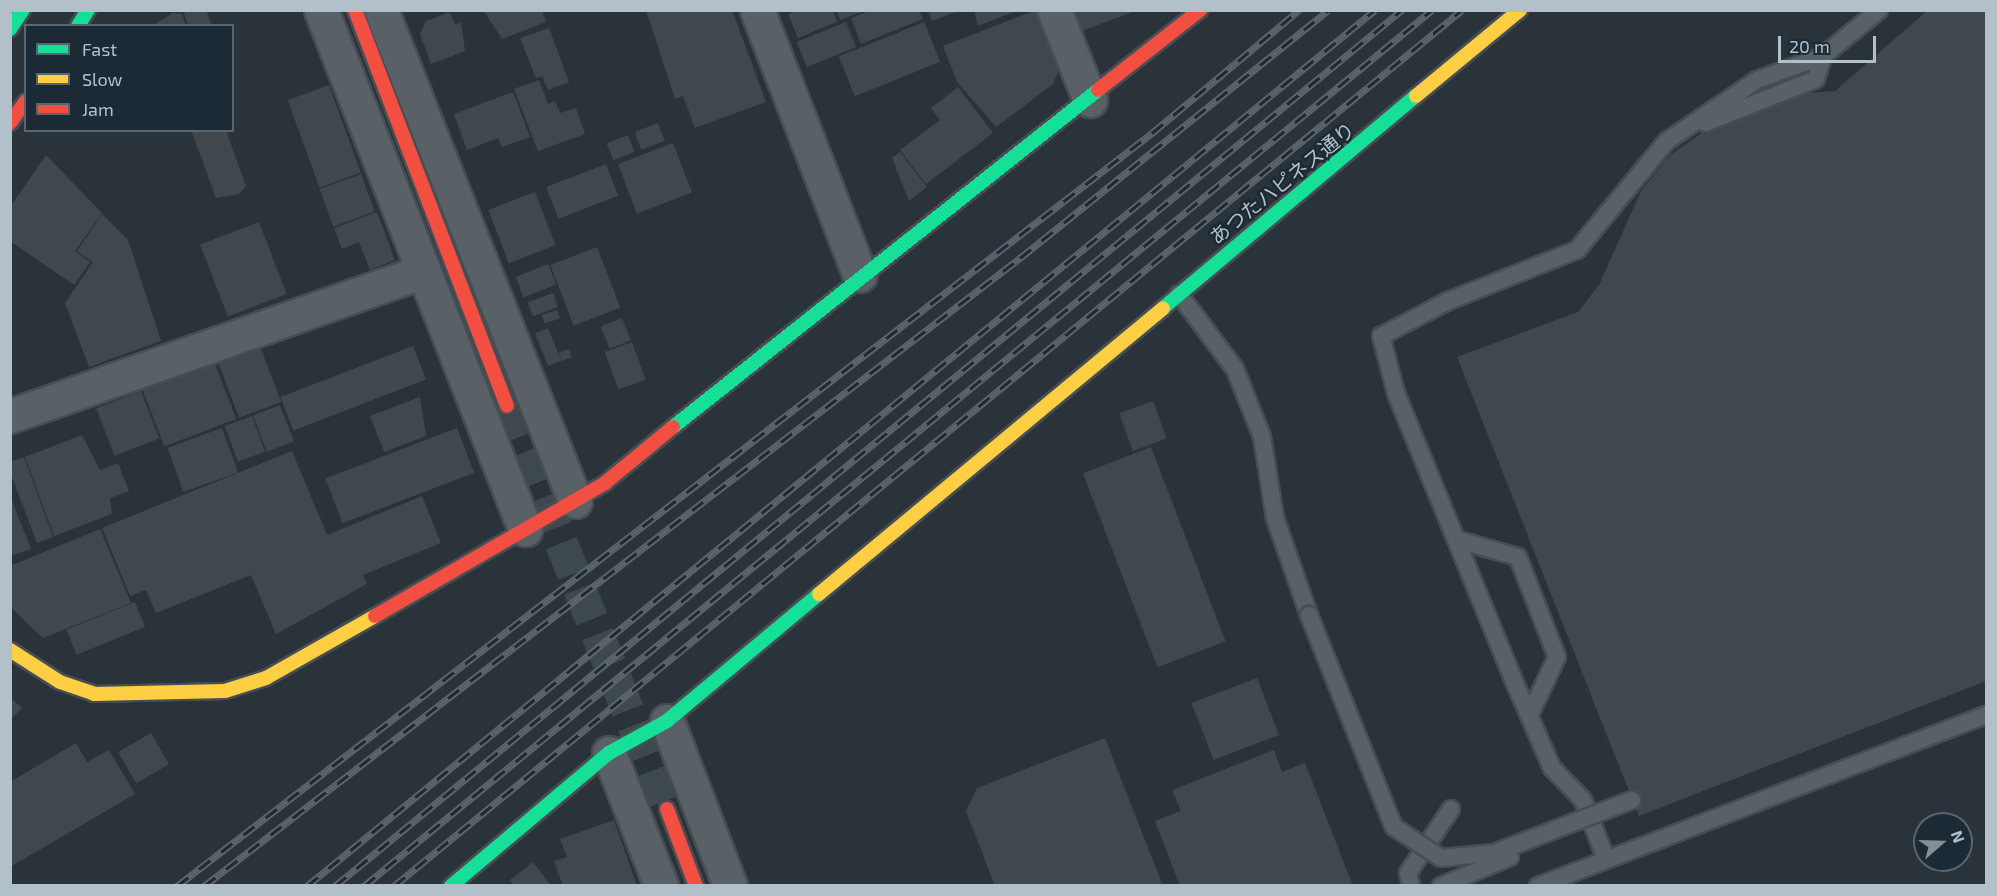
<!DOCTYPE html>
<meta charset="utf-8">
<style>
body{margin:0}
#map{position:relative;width:1997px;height:896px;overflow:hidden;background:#293339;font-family:"Exo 2","Noto Sans JP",sans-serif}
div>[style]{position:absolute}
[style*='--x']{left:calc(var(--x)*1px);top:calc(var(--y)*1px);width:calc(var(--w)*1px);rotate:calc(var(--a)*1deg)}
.building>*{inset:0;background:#40484d;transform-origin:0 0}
.secondary-tunnel>*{height:33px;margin-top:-16.5px;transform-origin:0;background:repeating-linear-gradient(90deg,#3e484f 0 33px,transparent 0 49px)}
.roads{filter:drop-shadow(2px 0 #474e53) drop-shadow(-2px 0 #474e53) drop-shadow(0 2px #474e53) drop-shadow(0 -2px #474e53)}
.lane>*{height:16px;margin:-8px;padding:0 8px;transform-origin:8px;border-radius:8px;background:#596166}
.street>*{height:33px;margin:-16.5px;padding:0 16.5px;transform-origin:16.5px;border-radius:16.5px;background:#596166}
.fast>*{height:14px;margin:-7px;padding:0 7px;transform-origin:7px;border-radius:7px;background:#16e098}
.slow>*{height:14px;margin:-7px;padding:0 7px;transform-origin:7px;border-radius:7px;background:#ffcf43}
.jam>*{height:14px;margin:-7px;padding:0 7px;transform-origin:7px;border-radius:7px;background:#f24e42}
.rail>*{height:7px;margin-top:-3.5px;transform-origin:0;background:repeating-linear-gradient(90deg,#1b2a34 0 14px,#5d646a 0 28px);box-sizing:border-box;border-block:2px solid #5d646a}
.bridges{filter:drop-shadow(2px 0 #474e53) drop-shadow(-2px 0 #474e53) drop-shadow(0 2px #474e53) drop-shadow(0 -2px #474e53)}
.lane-bridge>*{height:16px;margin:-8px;padding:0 8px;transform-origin:8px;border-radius:8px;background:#596166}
span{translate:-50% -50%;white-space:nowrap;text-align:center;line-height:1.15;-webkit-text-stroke:5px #1b2a34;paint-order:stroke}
.street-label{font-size:20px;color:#b2c0ca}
.frame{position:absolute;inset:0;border:12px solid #b2c0ca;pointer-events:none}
.legend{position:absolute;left:24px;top:24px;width:210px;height:108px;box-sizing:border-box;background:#1b2a34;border:2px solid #576670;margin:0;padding:8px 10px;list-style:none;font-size:18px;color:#b2c0ca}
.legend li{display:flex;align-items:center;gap:12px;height:30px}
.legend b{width:30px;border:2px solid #576670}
.north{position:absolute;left:1913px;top:812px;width:60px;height:60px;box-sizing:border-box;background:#1b2a34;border:2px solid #576670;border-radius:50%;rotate:70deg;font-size:16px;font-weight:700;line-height:24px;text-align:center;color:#b2c0ca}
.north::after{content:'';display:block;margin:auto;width:21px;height:27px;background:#828f97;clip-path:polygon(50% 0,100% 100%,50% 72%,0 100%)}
.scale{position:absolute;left:1778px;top:36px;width:98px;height:27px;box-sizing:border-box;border:3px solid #b2c0ca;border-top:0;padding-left:8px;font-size:18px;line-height:21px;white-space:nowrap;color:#b2c0ca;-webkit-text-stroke:4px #1b2a34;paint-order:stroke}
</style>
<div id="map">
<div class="building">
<i style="clip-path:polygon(183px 10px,206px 10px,212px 26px,188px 26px)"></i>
<i style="clip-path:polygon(483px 10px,542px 10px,546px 22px,502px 39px)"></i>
<i style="clip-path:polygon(646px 10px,732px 10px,766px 102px,695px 128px,683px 96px,675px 99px)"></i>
<i style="clip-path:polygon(797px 10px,833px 10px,837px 22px,798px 38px,788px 14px)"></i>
<i style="clip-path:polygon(836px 10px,864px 10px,864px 11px,840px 20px)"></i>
<i style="clip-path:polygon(871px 10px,919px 10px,923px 19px,861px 44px,851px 18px)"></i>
<i style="clip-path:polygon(928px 10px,958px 10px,958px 11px,932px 21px)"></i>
<i style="clip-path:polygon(974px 10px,1016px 10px,1016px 11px,978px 26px)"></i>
<i style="clip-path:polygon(1036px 10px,1059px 70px,1053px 84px,996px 127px,957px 82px,943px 46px)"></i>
<i style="clip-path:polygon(1075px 10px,1135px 10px,1135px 11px,1082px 31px)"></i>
<i style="clip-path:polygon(1928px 10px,1986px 10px,1986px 681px,1639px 816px,1457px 357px,1578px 312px,1599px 285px,1641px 191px,1669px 156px,1710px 127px,1794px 94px,1835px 91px)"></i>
<i style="clip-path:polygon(450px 12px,455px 25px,461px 22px,465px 51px,431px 64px,420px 34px,426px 21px)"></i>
<i style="clip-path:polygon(173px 13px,182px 14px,186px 26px,152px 26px)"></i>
<i style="left:846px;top:22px;width:27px;height:53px;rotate:68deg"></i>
<i style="left:924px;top:22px;width:43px;height:92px;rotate:68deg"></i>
<i style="clip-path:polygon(549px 28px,569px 82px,548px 90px,542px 76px,536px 78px,520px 38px)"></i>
<i style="clip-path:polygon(539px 80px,548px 104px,555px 101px,560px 113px,576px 108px,585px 134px,538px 151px,514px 89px)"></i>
<i style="left:329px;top:85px;width:93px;height:44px;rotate:70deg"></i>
<i style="clip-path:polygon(958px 87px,993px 133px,926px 184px,900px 150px,940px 120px,931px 108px)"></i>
<i style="clip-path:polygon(513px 92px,530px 137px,502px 147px,498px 138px,467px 150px,454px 114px)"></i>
<i style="left:658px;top:123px;width:19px;height:25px;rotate:69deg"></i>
<i style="clip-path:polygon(191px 130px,226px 130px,246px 186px,239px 194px,216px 198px)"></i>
<i style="left:628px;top:135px;width:18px;height:23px;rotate:68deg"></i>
<i style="left:673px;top:143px;width:53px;height:59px;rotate:69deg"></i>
<i style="clip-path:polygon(900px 152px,927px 187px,909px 201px,892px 158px)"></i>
<i style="clip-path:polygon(46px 155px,102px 213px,75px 251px,90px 262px,74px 285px,10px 241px,10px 207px)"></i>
<i style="left:606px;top:164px;width:34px;height:64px;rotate:69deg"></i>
<i style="left:361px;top:174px;width:40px;height:44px;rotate:70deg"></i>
<i style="left:535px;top:192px;width:57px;height:50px;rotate:69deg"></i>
<i style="clip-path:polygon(377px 212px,395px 260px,370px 270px,359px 242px,342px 249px,334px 228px)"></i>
<i style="clip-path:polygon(102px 214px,128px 240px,161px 341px,89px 367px,65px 303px,93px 262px,77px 251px)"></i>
<i style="left:259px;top:222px;width:77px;height:63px;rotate:69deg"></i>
<i style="left:597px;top:247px;width:65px;height:50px;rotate:69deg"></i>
<i style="left:548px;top:264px;width:22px;height:35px;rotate:68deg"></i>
<i style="left:553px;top:293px;width:15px;height:27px;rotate:70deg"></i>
<i style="left:557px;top:310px;width:9px;height:16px;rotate:72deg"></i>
<i style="left:622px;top:318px;width:24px;height:23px;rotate:68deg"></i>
<i style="left:548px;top:328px;width:35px;height:14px;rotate:68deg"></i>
<i style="left:632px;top:342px;width:40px;height:29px;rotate:70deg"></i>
<i style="left:259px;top:344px;width:62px;height:45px;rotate:69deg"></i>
<i style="left:413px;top:346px;width:36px;height:142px;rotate:69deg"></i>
<i style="left:569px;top:349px;width:9px;height:11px;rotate:72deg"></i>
<i style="left:214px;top:361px;width:62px;height:77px;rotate:69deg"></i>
<i style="left:141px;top:391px;width:51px;height:48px;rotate:69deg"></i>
<i style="clip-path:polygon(420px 397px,426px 436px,384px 452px,370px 416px)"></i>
<i style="left:1153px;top:401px;width:40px;height:36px;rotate:70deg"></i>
<i style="left:280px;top:405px;width:39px;height:29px;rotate:69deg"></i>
<i style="left:252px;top:416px;width:38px;height:29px;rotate:70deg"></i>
<i style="left:222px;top:428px;width:47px;height:58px;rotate:70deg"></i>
<i style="left:457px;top:428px;width:48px;height:141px;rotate:69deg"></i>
<i style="clip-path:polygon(82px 435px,100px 470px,118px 463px,129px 491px,110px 498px,112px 514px,54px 536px,25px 457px)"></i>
<i style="left:1151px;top:447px;width:208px;height:73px;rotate:69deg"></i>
<i style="clip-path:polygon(292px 451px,327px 535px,422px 496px,441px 543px,363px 575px,367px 584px,276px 634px,251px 575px,156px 613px,146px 590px,130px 596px,102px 528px)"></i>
<i style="clip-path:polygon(24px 457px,53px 537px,37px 543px,10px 472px,10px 462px)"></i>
<i style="clip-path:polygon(10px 495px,31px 549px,10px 556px)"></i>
<i style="clip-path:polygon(100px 529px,131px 603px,43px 638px,10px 607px,10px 566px)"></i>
<i style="left:135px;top:602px;width:27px;height:74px;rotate:68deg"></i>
<i style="left:1257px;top:678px;width:61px;height:70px;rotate:69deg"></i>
<i style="clip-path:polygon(10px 697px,22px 708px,10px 720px)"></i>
<i style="left:151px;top:733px;width:36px;height:38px;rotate:60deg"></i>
<i style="clip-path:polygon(1105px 738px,1163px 886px,995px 886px,966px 811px,977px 788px)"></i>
<i style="clip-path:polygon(76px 743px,87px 762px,109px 750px,135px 794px,10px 867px,10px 782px)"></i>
<i style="clip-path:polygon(1274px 750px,1282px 772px,1305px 763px,1353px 886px,1180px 886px,1155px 821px,1181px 811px,1172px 790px)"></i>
<i style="clip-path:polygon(614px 820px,637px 886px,563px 886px,554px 861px,567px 857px,560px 839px)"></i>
<i style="clip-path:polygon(533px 862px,551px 886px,514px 886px,510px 880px)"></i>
</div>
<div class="secondary-tunnel">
<i style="--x:507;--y:406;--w:434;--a:68.3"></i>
</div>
<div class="roads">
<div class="lane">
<i style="--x:1705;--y:123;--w:119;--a:-21.6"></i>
<i style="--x:1816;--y:79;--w:24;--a:-73"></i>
<i style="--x:1179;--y:294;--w:94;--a:53.3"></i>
<i style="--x:1235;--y:369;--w:73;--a:68.3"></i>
<i style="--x:1262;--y:437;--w:82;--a:80.9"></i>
<i style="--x:1275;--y:518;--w:103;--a:70.7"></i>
<i style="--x:1458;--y:540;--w:62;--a:15.8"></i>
<i style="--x:1518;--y:557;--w:107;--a:68.7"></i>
<i style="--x:1557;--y:657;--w:61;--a:115.3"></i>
<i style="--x:1606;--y:859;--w:63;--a:-111.3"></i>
<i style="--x:1583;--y:800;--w:45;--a:-134.1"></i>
<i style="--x:1552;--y:768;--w:95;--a:-113.6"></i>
<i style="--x:1514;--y:681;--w:311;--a:-112.3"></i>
<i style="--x:1396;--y:393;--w:59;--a:-104.7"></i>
<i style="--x:1381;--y:336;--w:76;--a:-27.6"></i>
<i style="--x:1448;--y:301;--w:139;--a:-21.6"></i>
<i style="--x:1577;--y:250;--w:141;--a:-50.5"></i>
<i style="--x:1667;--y:141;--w:109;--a:-34.1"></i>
<i style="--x:1757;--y:80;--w:70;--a:-20"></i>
<i style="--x:1823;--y:56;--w:72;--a:-39.4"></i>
<i style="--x:1411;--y:886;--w:13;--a:-103"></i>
<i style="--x:1408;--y:873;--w:77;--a:-56.1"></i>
<i style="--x:1538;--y:886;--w:480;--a:-20.9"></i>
</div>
<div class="street">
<i style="--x:321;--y:10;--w:558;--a:68.54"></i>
<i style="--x:381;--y:10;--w:528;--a:68.44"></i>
<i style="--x:757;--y:10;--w:284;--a:68.8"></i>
<i style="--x:1054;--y:10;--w:97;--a:68.2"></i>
<i style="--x:10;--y:416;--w:438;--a:-19.3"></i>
<i style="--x:667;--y:721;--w:177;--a:69.1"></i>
<i style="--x:609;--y:753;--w:143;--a:68.6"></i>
</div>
<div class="fast">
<i style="--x:78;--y:26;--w:19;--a:-58"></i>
<i style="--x:10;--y:29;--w:23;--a:-56"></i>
<i style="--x:1163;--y:308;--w:330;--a:-40"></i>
<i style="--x:673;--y:427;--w:542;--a:-38.41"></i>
<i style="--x:451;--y:886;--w:207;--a:-40.1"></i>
<i style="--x:609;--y:753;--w:66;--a:-28.9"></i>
<i style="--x:667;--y:721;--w:198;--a:-39.9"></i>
</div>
<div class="slow">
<i style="--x:1416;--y:96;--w:135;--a:-39.6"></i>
<i style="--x:819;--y:594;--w:447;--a:-39.7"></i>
<i style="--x:10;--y:650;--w:59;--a:32.6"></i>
<i style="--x:60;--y:682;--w:36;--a:19"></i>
<i style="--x:94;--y:694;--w:131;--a:-1.3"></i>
<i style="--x:225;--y:691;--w:43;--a:-17.6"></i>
<i style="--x:266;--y:678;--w:125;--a:-29.6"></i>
</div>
<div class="jam">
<i style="--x:355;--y:10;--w:424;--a:69"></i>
<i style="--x:1098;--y:90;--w:130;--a:-38.1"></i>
<i style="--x:10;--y:123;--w:27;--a:-54"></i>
<i style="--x:375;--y:616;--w:266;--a:-30"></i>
<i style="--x:605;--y:483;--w:88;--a:-39.5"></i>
<i style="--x:667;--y:809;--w:82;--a:69.4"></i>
</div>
</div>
<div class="rail">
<i style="--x:177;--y:886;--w:1232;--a:-37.68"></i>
<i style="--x:1152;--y:133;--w:192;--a:-39.9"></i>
<i style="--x:204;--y:886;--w:1030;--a:-37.58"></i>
<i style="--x:1020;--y:258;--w:395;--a:-38.8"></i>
<i style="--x:307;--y:886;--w:1381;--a:-39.36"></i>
<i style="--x:335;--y:886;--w:1381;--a:-39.39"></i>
<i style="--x:364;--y:886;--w:1381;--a:-39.36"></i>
<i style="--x:394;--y:886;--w:1381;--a:-39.36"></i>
</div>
<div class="bridges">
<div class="lane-bridge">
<i style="--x:1309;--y:615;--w:228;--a:68.2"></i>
<i style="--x:1394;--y:827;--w:56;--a:33.4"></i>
<i style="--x:1441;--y:858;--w:53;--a:-5.4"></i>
<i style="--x:1494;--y:853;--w:148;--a:-21"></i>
<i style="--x:1441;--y:886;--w:75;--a:-22.8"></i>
</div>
</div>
<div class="street-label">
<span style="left:1282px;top:183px;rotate:-39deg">あつたハピネス通り</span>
</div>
<div class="frame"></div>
<ul class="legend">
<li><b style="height:8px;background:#16e098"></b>Fast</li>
<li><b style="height:8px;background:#ffcf43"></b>Slow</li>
<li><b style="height:8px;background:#f24e42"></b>Jam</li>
</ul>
<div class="north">N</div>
<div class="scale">20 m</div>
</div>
